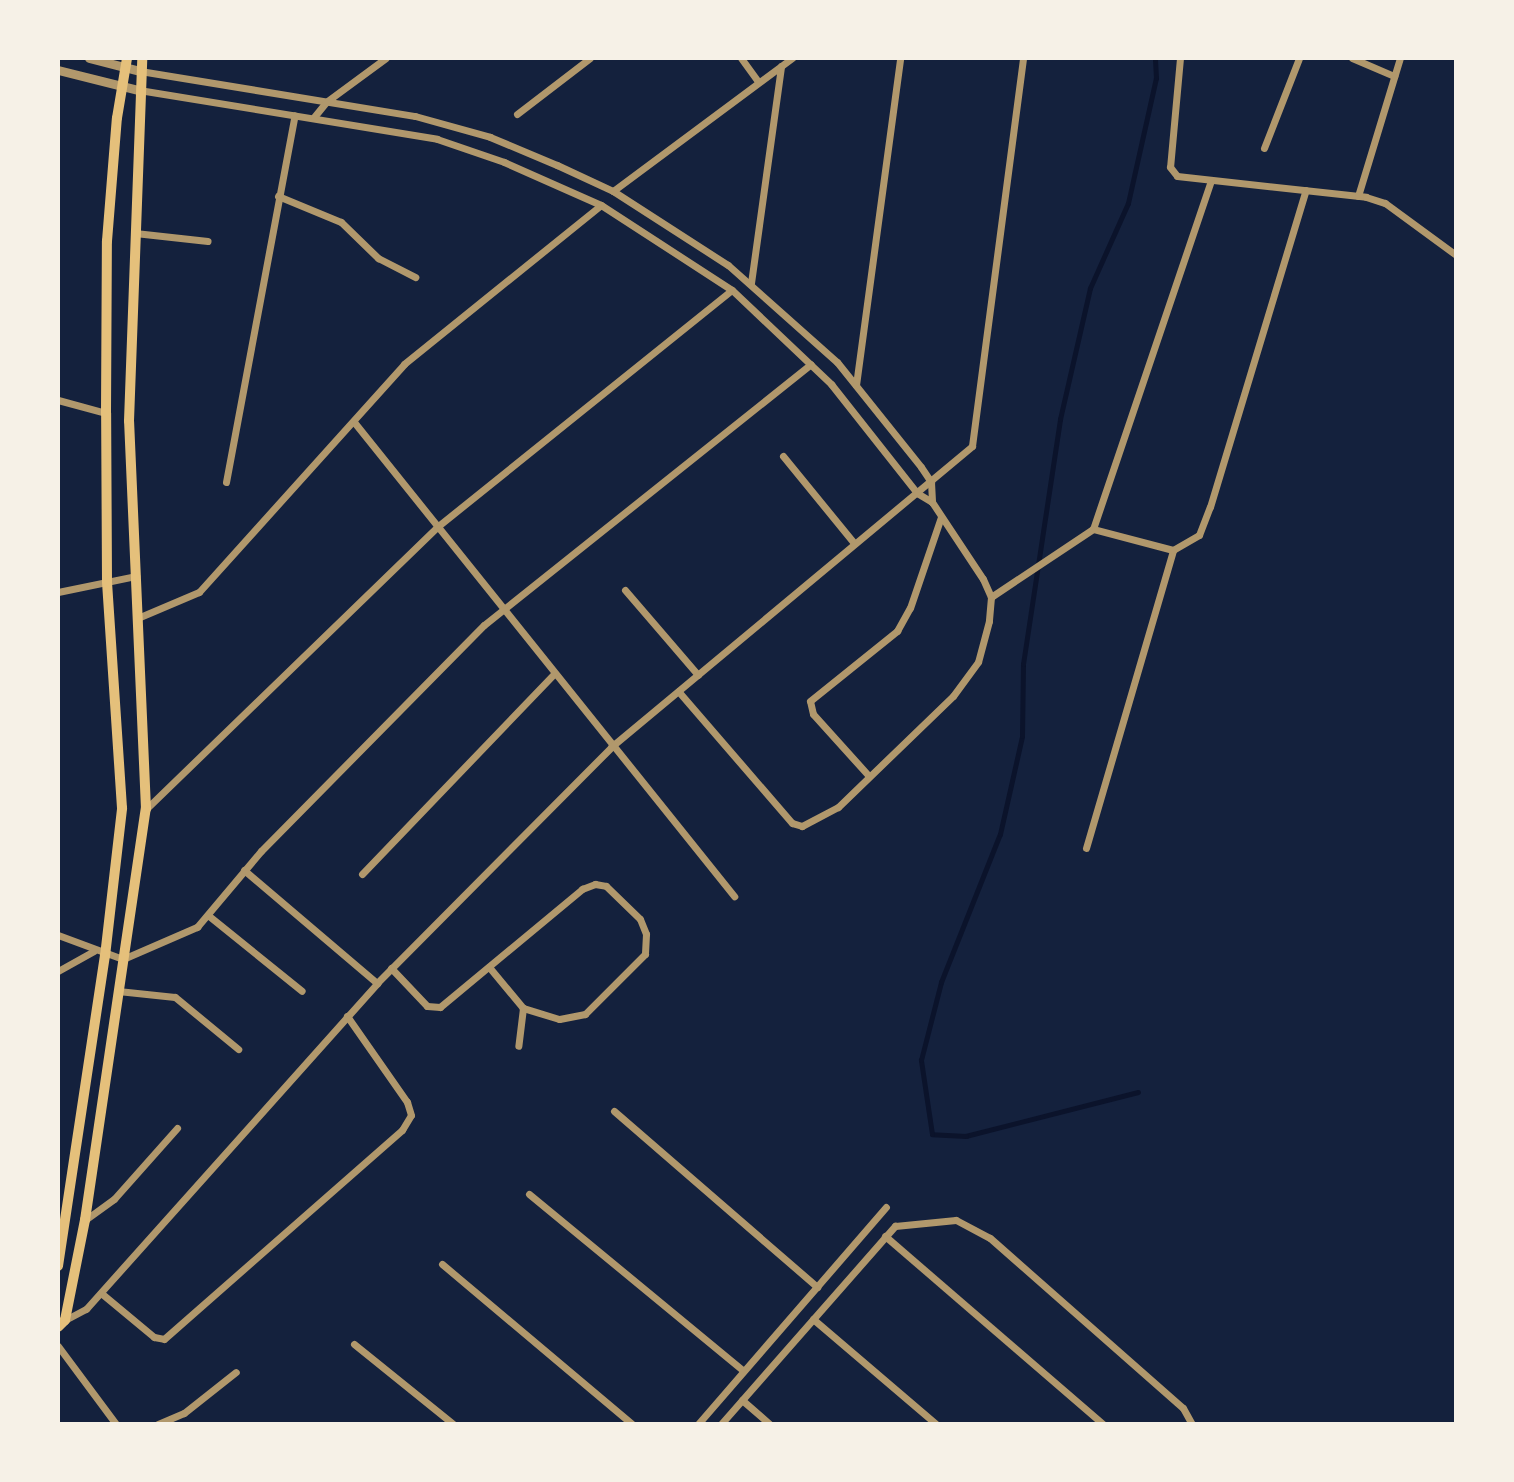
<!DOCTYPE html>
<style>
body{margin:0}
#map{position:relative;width:1514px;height:1482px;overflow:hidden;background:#14213d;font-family:Georgia,serif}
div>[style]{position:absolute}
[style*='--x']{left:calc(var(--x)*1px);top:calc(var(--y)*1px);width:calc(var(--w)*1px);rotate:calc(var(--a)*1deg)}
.stream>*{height:5px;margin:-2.5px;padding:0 2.5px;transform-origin:2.5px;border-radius:2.5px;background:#0b132b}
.minor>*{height:7px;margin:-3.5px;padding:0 3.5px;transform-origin:3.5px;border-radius:3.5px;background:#b1986c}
.tertiary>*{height:9px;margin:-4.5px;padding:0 4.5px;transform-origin:4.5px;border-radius:4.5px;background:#b1986c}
.secondary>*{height:10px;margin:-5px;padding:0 5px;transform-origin:5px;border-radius:5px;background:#e5c07b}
span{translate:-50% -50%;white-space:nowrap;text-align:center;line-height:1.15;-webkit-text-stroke:6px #f6f1e7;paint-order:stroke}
.frame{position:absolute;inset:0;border:60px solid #f6f1e7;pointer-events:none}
</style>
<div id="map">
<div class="stream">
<i style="--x:1138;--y:1092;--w:178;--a:165.7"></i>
<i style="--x:966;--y:1136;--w:34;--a:-177"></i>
<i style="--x:932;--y:1134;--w:75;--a:-98.5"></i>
<i style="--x:921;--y:1060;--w:81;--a:-75.6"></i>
<i style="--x:941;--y:982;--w:159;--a:-68.3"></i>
<i style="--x:1000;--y:834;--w:100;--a:-77.3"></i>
<i style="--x:1022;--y:736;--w:72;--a:-89.2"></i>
<i style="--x:1023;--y:664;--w:248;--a:-81.4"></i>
<i style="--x:1060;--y:419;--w:134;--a:-77.1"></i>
<i style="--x:1090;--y:288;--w:93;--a:-65.9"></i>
<i style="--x:1128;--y:203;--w:128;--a:-77.4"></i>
<i style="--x:1156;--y:78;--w:20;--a:-93"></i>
</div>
<div class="minor">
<i style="--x:741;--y:58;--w:29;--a:54"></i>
<i style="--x:1180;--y:58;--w:109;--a:95.2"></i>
<i style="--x:1170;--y:167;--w:11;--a:52"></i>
<i style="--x:1177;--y:176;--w:190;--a:6.3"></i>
<i style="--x:1366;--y:197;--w:20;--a:18"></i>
<i style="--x:1385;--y:203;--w:88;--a:36.2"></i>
<i style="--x:1352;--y:58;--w:46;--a:23.2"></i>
<i style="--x:140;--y:71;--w:279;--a:9.3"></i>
<i style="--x:415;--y:116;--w:78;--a:15.6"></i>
<i style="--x:490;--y:137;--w:73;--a:22.7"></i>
<i style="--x:557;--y:165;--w:62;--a:24.9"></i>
<i style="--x:613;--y:191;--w:137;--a:32.8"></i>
<i style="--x:728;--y:265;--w:146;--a:41.7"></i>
<i style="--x:837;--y:362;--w:134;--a:51.3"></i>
<i style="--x:921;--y:467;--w:18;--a:56"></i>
<i style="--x:931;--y:482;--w:20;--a:87"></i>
<i style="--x:932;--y:502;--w:92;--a:56.5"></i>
<i style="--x:983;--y:579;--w:20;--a:66"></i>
<i style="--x:991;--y:597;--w:24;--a:95"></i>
<i style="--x:989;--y:621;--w:42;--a:105"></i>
<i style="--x:978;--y:662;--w:42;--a:126.3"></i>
<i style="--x:953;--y:696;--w:160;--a:136"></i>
<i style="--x:838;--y:807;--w:41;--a:152.2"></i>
<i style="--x:802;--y:826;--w:10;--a:-163"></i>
<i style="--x:792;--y:823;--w:174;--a:-130.8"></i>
<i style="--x:139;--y:90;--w:302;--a:9.3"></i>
<i style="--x:437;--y:139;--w:71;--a:18.9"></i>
<i style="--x:504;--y:162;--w:106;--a:23.9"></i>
<i style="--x:601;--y:205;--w:156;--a:33"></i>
<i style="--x:732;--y:290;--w:137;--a:43.5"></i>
<i style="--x:831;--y:384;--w:139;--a:51.7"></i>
<i style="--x:917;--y:493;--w:17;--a:31"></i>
<i style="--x:517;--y:114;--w:92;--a:-37.5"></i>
<i style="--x:314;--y:117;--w:19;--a:-51"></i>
<i style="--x:326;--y:102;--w:74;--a:-36.3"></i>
<i style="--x:1264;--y:148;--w:97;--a:-68.7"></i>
<i style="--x:613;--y:191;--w:223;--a:-36.6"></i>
<i style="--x:278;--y:196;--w:68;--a:22.4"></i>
<i style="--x:341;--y:222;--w:52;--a:44.2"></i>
<i style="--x:378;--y:258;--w:42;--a:27.2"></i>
<i style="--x:1358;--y:196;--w:144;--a:-73.1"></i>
<i style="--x:135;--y:233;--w:73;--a:6.3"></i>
<i style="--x:751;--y:283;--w:219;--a:-82.1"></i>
<i style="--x:856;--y:385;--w:330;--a:-82.3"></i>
<i style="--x:58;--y:400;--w:50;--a:15.2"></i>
<i style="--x:354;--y:422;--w:608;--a:51.28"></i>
<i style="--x:783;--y:456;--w:112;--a:50.8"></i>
<i style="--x:226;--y:482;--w:373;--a:-79.4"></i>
<i style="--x:1173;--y:550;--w:83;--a:-165.3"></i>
<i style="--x:1093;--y:529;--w:367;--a:-71.3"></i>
<i style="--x:625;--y:590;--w:112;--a:49.3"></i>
<i style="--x:58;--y:592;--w:80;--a:-11.6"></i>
<i style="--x:991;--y:597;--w:123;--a:-33.7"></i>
<i style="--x:140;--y:617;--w:64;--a:-23"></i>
<i style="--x:199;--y:592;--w:307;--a:-48"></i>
<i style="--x:404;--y:364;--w:253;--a:-38.9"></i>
<i style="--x:868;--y:775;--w:82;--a:-132"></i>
<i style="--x:813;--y:714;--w:13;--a:-103"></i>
<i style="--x:810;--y:701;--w:112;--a:-38.8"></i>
<i style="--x:897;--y:631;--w:26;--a:-61"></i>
<i style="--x:910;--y:608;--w:96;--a:-71.2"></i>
<i style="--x:146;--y:809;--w:405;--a:-44.1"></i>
<i style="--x:437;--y:527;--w:378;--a:-38.8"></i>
<i style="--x:1086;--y:848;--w:310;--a:-73.7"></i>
<i style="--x:1173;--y:550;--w:30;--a:-30"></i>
<i style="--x:1199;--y:535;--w:30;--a:-69"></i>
<i style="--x:1210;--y:507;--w:331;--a:-73.2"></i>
<i style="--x:244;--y:870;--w:175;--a:40.4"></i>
<i style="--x:362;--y:874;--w:277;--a:-46.2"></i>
<i style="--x:209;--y:916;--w:119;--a:38.9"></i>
<i style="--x:58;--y:935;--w:69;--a:20.3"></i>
<i style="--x:123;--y:959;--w:81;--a:-23.4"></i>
<i style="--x:197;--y:927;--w:99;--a:-49.9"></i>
<i style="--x:261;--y:851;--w:317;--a:-45.4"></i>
<i style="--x:484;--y:625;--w:418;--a:-38.6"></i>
<i style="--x:489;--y:967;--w:53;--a:50.3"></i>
<i style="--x:523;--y:1008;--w:38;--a:97"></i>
<i style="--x:391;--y:968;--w:52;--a:46.5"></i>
<i style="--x:427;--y:1006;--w:13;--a:4"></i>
<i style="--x:440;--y:1007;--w:185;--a:-39.7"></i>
<i style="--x:582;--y:889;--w:14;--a:-21"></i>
<i style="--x:595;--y:884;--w:11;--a:10"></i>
<i style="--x:606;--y:886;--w:47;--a:44.1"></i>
<i style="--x:640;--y:919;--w:16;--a:68"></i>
<i style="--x:646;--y:934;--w:20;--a:93"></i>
<i style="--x:645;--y:954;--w:85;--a:135"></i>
<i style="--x:585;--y:1014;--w:26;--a:169"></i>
<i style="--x:559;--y:1019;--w:38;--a:-163"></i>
<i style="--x:58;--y:971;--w:41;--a:-29.1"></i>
<i style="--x:118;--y:991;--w:57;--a:6"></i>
<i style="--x:175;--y:997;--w:82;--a:39.5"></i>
<i style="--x:614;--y:1111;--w:269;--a:40.9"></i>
<i style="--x:529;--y:1194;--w:278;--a:39.5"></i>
<i style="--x:85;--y:1220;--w:36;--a:-36"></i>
<i style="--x:114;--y:1199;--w:95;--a:-48.4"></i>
<i style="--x:885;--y:1236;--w:288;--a:40.8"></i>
<i style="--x:442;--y:1264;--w:248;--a:40.1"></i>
<i style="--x:101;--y:1293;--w:69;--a:39.7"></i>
<i style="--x:154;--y:1337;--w:10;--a:11"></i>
<i style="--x:164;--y:1339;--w:317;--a:-41.3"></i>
<i style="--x:402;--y:1130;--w:17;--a:-59"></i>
<i style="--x:411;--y:1115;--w:14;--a:-107"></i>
<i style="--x:407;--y:1102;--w:105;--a:-124.9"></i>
<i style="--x:813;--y:1319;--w:162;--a:40.5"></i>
<i style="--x:65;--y:1320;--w:24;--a:-28"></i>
<i style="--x:86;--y:1309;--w:437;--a:-48.2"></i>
<i style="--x:377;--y:983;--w:332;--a:-45.2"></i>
<i style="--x:611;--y:747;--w:470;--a:-39.8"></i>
<i style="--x:972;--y:446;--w:391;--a:-82.5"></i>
<i style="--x:354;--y:1344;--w:127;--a:38.9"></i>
<i style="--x:58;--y:1346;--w:97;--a:53.4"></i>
<i style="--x:742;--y:1400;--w:37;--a:41"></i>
<i style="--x:158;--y:1424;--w:28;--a:-23"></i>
<i style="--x:184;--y:1413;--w:66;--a:-38.3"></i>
<i style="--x:698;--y:1424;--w:287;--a:-49.1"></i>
<i style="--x:721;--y:1424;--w:264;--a:-48.7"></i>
<i style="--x:895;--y:1226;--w:61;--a:-5.6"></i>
<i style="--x:956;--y:1220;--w:38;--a:28"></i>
<i style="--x:990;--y:1238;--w:257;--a:41.4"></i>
<i style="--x:1183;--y:1408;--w:18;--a:61"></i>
</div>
<div class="tertiary">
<i style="--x:89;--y:58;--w:53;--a:14.3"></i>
<i style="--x:58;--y:70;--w:82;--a:14"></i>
</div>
<div class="secondary">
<i style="--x:58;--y:1266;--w:314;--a:-81.4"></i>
<i style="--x:105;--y:956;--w:149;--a:-83.4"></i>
<i style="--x:122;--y:808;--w:227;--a:-93.8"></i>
<i style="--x:107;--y:581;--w:168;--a:-90.3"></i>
<i style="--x:106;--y:413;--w:172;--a:-89.7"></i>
<i style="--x:107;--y:241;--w:123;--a:-85.4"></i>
<i style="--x:117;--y:118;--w:61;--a:-80.5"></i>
<i style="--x:58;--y:1327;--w:10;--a:-45"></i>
<i style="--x:65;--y:1320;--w:102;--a:-78.7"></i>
<i style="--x:85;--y:1220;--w:416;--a:-81.6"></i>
<i style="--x:146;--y:809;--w:388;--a:-92.5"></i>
<i style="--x:129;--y:421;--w:363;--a:-87.9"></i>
</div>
<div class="frame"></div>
</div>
